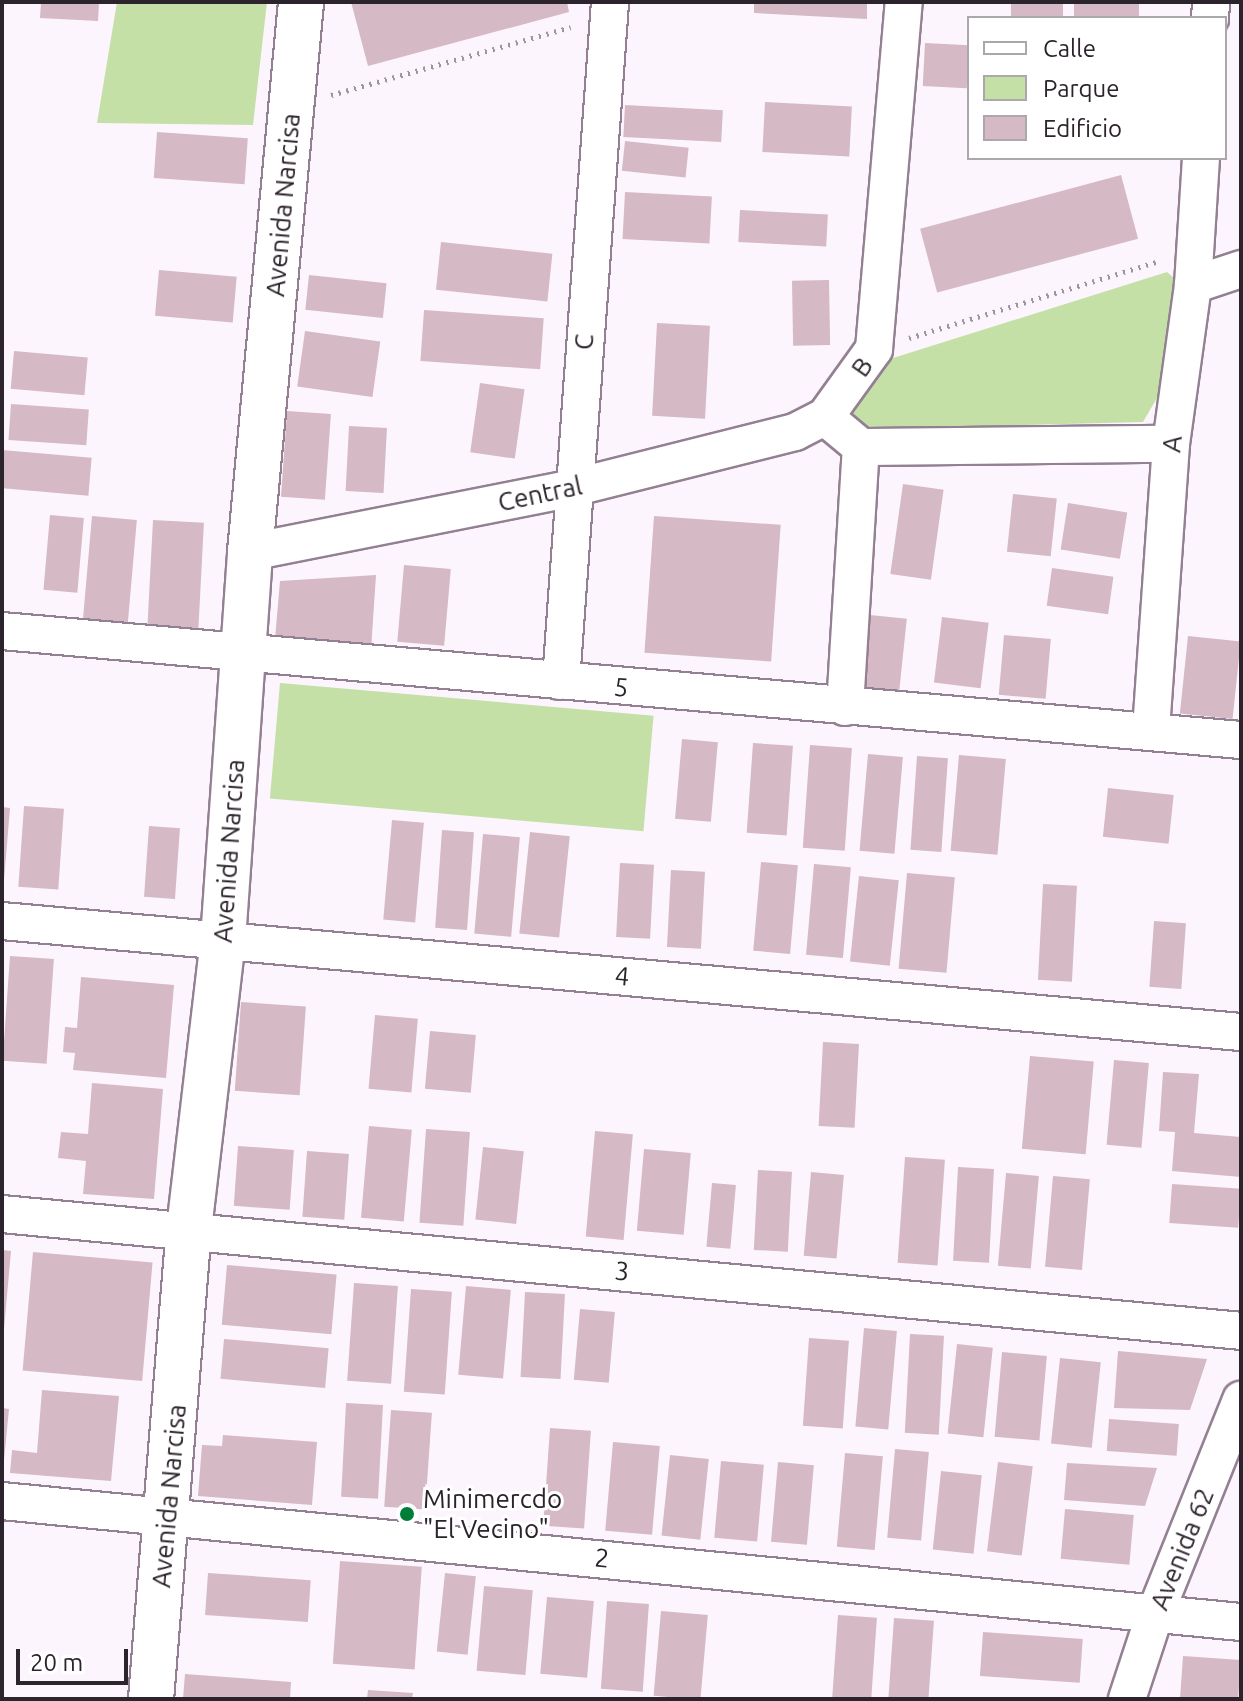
<!DOCTYPE html>
<style>
body{margin:0}
#map{position:relative;width:1243px;height:1701px;overflow:hidden;background:#fdf5fd;font-family:Ubuntu,sans-serif}
div>[style]{position:absolute}
[style*='--x']{left:calc(var(--x)*1px);top:calc(var(--y)*1px);width:calc(var(--w)*1px);rotate:calc(var(--a)*1deg)}
.green>*{inset:0;background:#c5e0a6;transform-origin:0 0}
.building>*{inset:0;background:#d5b9c4;transform-origin:0 0}
.path>*{height:5px;margin-top:-2.5px;transform-origin:0;background:repeating-linear-gradient(90deg,#9d959d 0 2px,transparent 0 8px)}
.roads{filter:drop-shadow(2px 0 #938092) drop-shadow(-2px 0 #938092) drop-shadow(0 2px #938092) drop-shadow(0 -2px #938092)}
.street>*{height:36px;margin:-18px;padding:0 18px;transform-origin:18px;border-radius:18px;background:#fff}
.secondary>*{height:44px;margin:-22px;padding:0 22px;transform-origin:22px;border-radius:22px;background:#fff}
.dots>*{width:22px;height:22px;translate:-50% -50%;box-sizing:border-box;border:4px solid #fff;border-radius:50%}
span{translate:-50% -50%;white-space:nowrap;text-align:center;line-height:1.15;-webkit-text-stroke:6px #fff;paint-order:stroke}
.street-label{font-size:26px;color:#2c242c}
.poi-label{font-size:26px;color:#2c242c}
.left{translate:0 -50%;text-align:left}
.frame{position:absolute;inset:0;border:4px solid #2c242c;pointer-events:none}
.legend{position:absolute;left:967px;top:16px;width:260px;height:144px;box-sizing:border-box;background:#fff;border:2px solid #aba7ab;margin:0;padding:10px 14px;list-style:none;font-size:24px;color:#2c242c}
.legend li{display:flex;align-items:center;gap:16px;height:40px}
.legend b{width:40px;border:2px solid #aba7ab}
.scale{position:absolute;left:16px;top:1649px;width:112px;height:36px;box-sizing:border-box;border:4px solid #2c242c;border-top:0;padding-left:10px;font-size:24px;line-height:28px;white-space:nowrap;color:#2c242c;-webkit-text-stroke:6px #fff;paint-order:stroke}
</style>
<div id="map">
<div class="green">
<i style="clip-path:polygon(117px 2px,267px 2px,253px 125px,97px 123px)"></i>
<i style="clip-path:polygon(1167px 272px,1180px 283px,1171px 374px,1143px 422px,860px 429px,848px 410px,893px 358px)"></i>
<i style="left:280px;top:683px;width:375px;height:116px;rotate:5deg"></i>
</div>
<div class="building">
<i style="clip-path:polygon(41px 2px,99px 2px,98px 21px,40px 18px)"></i>
<i style="clip-path:polygon(351px 2px,567px 2px,569px 12px,368px 66px)"></i>
<i style="clip-path:polygon(754px 2px,867px 2px,867px 19px,754px 13px)"></i>
<i style="left:1011px;top:2px;width:52px;height:16px"></i>
<i style="left:1074px;top:2px;width:65px;height:16px"></i>
<i style="left:925px;top:43px;width:44px;height:43px;rotate:3deg"></i>
<i style="left:765px;top:102px;width:87px;height:50px;rotate:3deg"></i>
<i style="left:625px;top:105px;width:98px;height:32px;rotate:3deg"></i>
<i style="left:157px;top:132px;width:91px;height:46px;rotate:4deg"></i>
<i style="left:625px;top:141px;width:64px;height:30px;rotate:6deg"></i>
<i style="left:1121px;top:175px;width:66px;height:208px;rotate:75deg"></i>
<i style="left:625px;top:192px;width:87px;height:47px;rotate:3deg"></i>
<i style="left:740px;top:210px;width:88px;height:32px;rotate:3deg"></i>
<i style="left:441px;top:242px;width:112px;height:48px;rotate:6deg"></i>
<i style="left:159px;top:270px;width:78px;height:46px;rotate:5deg"></i>
<i style="left:309px;top:275px;width:78px;height:35px;rotate:6deg"></i>
<i style="left:829px;top:280px;width:65px;height:37px;rotate:89deg"></i>
<i style="left:424px;top:310px;width:120px;height:51px;rotate:4deg"></i>
<i style="left:657px;top:323px;width:53px;height:93px;rotate:3deg"></i>
<i style="left:305px;top:331px;width:76px;height:56px;rotate:8deg"></i>
<i style="left:14px;top:351px;width:74px;height:38px;rotate:5deg"></i>
<i style="left:480px;top:383px;width:45px;height:70px;rotate:8deg"></i>
<i style="left:11px;top:404px;width:78px;height:36px;rotate:4deg"></i>
<i style="left:287px;top:411px;width:44px;height:86px;rotate:4deg"></i>
<i style="left:349px;top:426px;width:38px;height:65px;rotate:3deg"></i>
<i style="left:2px;top:450px;width:90px;height:38px;rotate:5deg"></i>
<i style="left:903px;top:484px;width:41px;height:91px;rotate:8deg"></i>
<i style="left:1013px;top:494px;width:44px;height:58px;rotate:6deg"></i>
<i style="left:1068px;top:503px;width:60px;height:47px;rotate:9deg"></i>
<i style="left:50px;top:515px;width:34px;height:75px;rotate:5deg"></i>
<i style="left:92px;top:516px;width:45px;height:103px;rotate:5deg"></i>
<i style="left:654px;top:516px;width:127px;height:137px;rotate:4deg"></i>
<i style="left:153px;top:520px;width:51px;height:114px;rotate:3deg"></i>
<i style="left:404px;top:565px;width:47px;height:77px;rotate:5deg"></i>
<i style="left:1052px;top:568px;width:62px;height:38px;rotate:8deg"></i>
<i style="clip-path:polygon(376px 575px,371px 650px,275px 639px,280px 581px)"></i>
<i style="left:870px;top:615px;width:37px;height:78px;rotate:6deg"></i>
<i style="left:942px;top:617px;width:47px;height:66px;rotate:7deg"></i>
<i style="left:1004px;top:635px;width:47px;height:60px;rotate:5deg"></i>
<i style="left:1188px;top:636px;width:53px;height:78px;rotate:6deg"></i>
<i style="left:682px;top:739px;width:36px;height:80px;rotate:5deg"></i>
<i style="left:753px;top:743px;width:40px;height:90px;rotate:4deg"></i>
<i style="left:810px;top:745px;width:42px;height:103px;rotate:4deg"></i>
<i style="left:868px;top:754px;width:35px;height:97px;rotate:5deg"></i>
<i style="left:959px;top:755px;width:47px;height:96px;rotate:5deg"></i>
<i style="left:917px;top:756px;width:31px;height:94px;rotate:4deg"></i>
<i style="left:1108px;top:788px;width:66px;height:49px;rotate:6deg"></i>
<i style="left:24px;top:806px;width:40px;height:81px;rotate:4deg"></i>
<i style="clip-path:polygon(2px 807px,10px 808px,4px 880px,2px 880px)"></i>
<i style="left:392px;top:820px;width:32px;height:100px;rotate:5deg"></i>
<i style="left:149px;top:826px;width:31px;height:71px;rotate:4deg"></i>
<i style="left:442px;top:830px;width:32px;height:98px;rotate:4deg"></i>
<i style="left:530px;top:832px;width:40px;height:102px;rotate:6deg"></i>
<i style="left:483px;top:834px;width:37px;height:100px;rotate:5deg"></i>
<i style="left:761px;top:862px;width:37px;height:89px;rotate:5deg"></i>
<i style="left:620px;top:863px;width:34px;height:74px;rotate:3deg"></i>
<i style="left:814px;top:864px;width:37px;height:91px;rotate:5deg"></i>
<i style="left:671px;top:870px;width:34px;height:77px;rotate:3deg"></i>
<i style="left:907px;top:873px;width:48px;height:96px;rotate:5deg"></i>
<i style="left:859px;top:876px;width:40px;height:86px;rotate:6deg"></i>
<i style="left:1043px;top:884px;width:34px;height:96px;rotate:3deg"></i>
<i style="left:1154px;top:921px;width:32px;height:66px;rotate:4deg"></i>
<i style="left:10px;top:956px;width:44px;height:105px;rotate:4deg"></i>
<i style="clip-path:polygon(81px 977px,174px 985px,166px 1078px,73px 1070px,75px 1053px,63px 1052px,65px 1027px,77px 1028px)"></i>
<i style="left:241px;top:1002px;width:65px;height:89px;rotate:4deg"></i>
<i style="left:375px;top:1015px;width:43px;height:74px;rotate:5deg"></i>
<i style="left:430px;top:1031px;width:46px;height:58px;rotate:5deg"></i>
<i style="left:823px;top:1042px;width:36px;height:84px;rotate:3deg"></i>
<i style="left:1030px;top:1056px;width:64px;height:93px;rotate:5deg"></i>
<i style="left:1114px;top:1060px;width:35px;height:85px;rotate:5deg"></i>
<i style="clip-path:polygon(1163px 1072px,1199px 1074px,1194px 1133px,1241px 1137px,1241px 1177px,1172px 1171px,1175px 1132px,1159px 1131px)"></i>
<i style="clip-path:polygon(92px 1083px,163px 1089px,154px 1199px,83px 1194px,86px 1161px,58px 1158px,61px 1132px,88px 1134px)"></i>
<i style="left:369px;top:1126px;width:43px;height:92px;rotate:5deg"></i>
<i style="left:426px;top:1129px;width:44px;height:94px;rotate:4deg"></i>
<i style="left:595px;top:1131px;width:38px;height:106px;rotate:5deg"></i>
<i style="left:238px;top:1146px;width:56px;height:60px;rotate:4deg"></i>
<i style="left:483px;top:1147px;width:41px;height:73px;rotate:6deg"></i>
<i style="left:644px;top:1149px;width:47px;height:82px;rotate:5deg"></i>
<i style="left:307px;top:1151px;width:42px;height:66px;rotate:4deg"></i>
<i style="left:905px;top:1157px;width:40px;height:106px;rotate:4deg"></i>
<i style="left:958px;top:1167px;width:36px;height:94px;rotate:3deg"></i>
<i style="left:758px;top:1170px;width:34px;height:80px;rotate:3deg"></i>
<i style="left:811px;top:1172px;width:33px;height:84px;rotate:5deg"></i>
<i style="left:1006px;top:1173px;width:33px;height:93px;rotate:5deg"></i>
<i style="left:1053px;top:1176px;width:37px;height:91px;rotate:5deg"></i>
<i style="left:712px;top:1183px;width:24px;height:64px;rotate:5deg"></i>
<i style="left:1172px;top:1184px;width:69px;height:39px;rotate:4deg"></i>
<i style="clip-path:polygon(2px 1250px,11px 1251px,4px 1329px,2px 1329px)"></i>
<i style="left:33px;top:1252px;width:120px;height:119px;rotate:5deg"></i>
<i style="left:227px;top:1265px;width:110px;height:60px;rotate:5deg"></i>
<i style="left:354px;top:1283px;width:44px;height:98px;rotate:4deg"></i>
<i style="left:466px;top:1286px;width:45px;height:89px;rotate:5deg"></i>
<i style="left:411px;top:1289px;width:41px;height:103px;rotate:4deg"></i>
<i style="left:525px;top:1292px;width:40px;height:85px;rotate:3deg"></i>
<i style="left:580px;top:1309px;width:35px;height:71px;rotate:5deg"></i>
<i style="left:864px;top:1328px;width:33px;height:99px;rotate:5deg"></i>
<i style="left:910px;top:1334px;width:34px;height:99px;rotate:3deg"></i>
<i style="left:809px;top:1338px;width:40px;height:88px;rotate:4deg"></i>
<i style="left:224px;top:1339px;width:105px;height:40px;rotate:5deg"></i>
<i style="left:957px;top:1344px;width:36px;height:90px;rotate:6deg"></i>
<i style="clip-path:polygon(1118px 1351px,1207px 1359px,1190px 1410px,1114px 1408px)"></i>
<i style="left:1002px;top:1352px;width:45px;height:85px;rotate:5deg"></i>
<i style="left:1060px;top:1358px;width:41px;height:86px;rotate:6deg"></i>
<i style="clip-path:polygon(42px 1390px,119px 1396px,111px 1481px,10px 1473px,12px 1450px,37px 1453px)"></i>
<i style="left:346px;top:1403px;width:37px;height:94px;rotate:3deg"></i>
<i style="clip-path:polygon(2px 1408px,9px 1409px,4px 1460px,2px 1459px)"></i>
<i style="left:391px;top:1410px;width:41px;height:97px;rotate:4deg"></i>
<i style="left:1109px;top:1419px;width:70px;height:32px;rotate:4deg"></i>
<i style="left:550px;top:1428px;width:41px;height:98px;rotate:4deg"></i>
<i style="clip-path:polygon(223px 1435px,317px 1442px,312px 1505px,198px 1496px,202px 1445px,222px 1446px)"></i>
<i style="left:613px;top:1442px;width:47px;height:89px;rotate:5deg"></i>
<i style="left:895px;top:1449px;width:34px;height:89px;rotate:5deg"></i>
<i style="left:845px;top:1453px;width:38px;height:94px;rotate:5deg"></i>
<i style="left:670px;top:1455px;width:39px;height:81px;rotate:6deg"></i>
<i style="left:721px;top:1461px;width:43px;height:77px;rotate:5deg"></i>
<i style="left:778px;top:1462px;width:36px;height:80px;rotate:5deg"></i>
<i style="left:998px;top:1462px;width:35px;height:90px;rotate:7deg"></i>
<i style="clip-path:polygon(1067px 1463px,1157px 1468px,1145px 1506px,1064px 1500px)"></i>
<i style="left:941px;top:1471px;width:41px;height:79px;rotate:6deg"></i>
<i style="left:1065px;top:1509px;width:69px;height:50px;rotate:5deg"></i>
<i style="left:340px;top:1561px;width:82px;height:103px;rotate:4deg"></i>
<i style="left:208px;top:1573px;width:103px;height:42px;rotate:4deg"></i>
<i style="left:445px;top:1573px;width:31px;height:79px;rotate:6deg"></i>
<i style="left:484px;top:1586px;width:49px;height:85px;rotate:5deg"></i>
<i style="left:547px;top:1597px;width:47px;height:77px;rotate:5deg"></i>
<i style="left:607px;top:1601px;width:42px;height:88px;rotate:4deg"></i>
<i style="left:661px;top:1611px;width:47px;height:85px;rotate:5deg"></i>
<i style="left:838px;top:1615px;width:39px;height:84px;rotate:4deg"></i>
<i style="left:894px;top:1618px;width:40px;height:81px;rotate:4deg"></i>
<i style="left:983px;top:1632px;width:100px;height:44px;rotate:4deg"></i>
<i style="left:1183px;top:1656px;width:58px;height:43px;rotate:4deg"></i>
<i style="clip-path:polygon(185px 1674px,291px 1682px,290px 1699px,183px 1699px)"></i>
<i style="clip-path:polygon(368px 1690px,413px 1693px,412px 1699px,367px 1699px)"></i>
</div>
<div class="path">
<i style="--x:331;--y:95;--w:249;--a:-15.8"></i>
<i style="--x:909;--y:338;--w:263;--a:-17.1"></i>
</div>
<div class="roads">
<div class="street">
<i style="--x:1210;--y:18;--w:16;--a:-86"></i>
<i style="--x:1193;--y:285;--w:51;--a:-18.4"></i>
<i style="--x:861;--y:447;--w:310;--a:-0.6"></i>
<i style="--x:250;--y:552;--w:328;--a:-11.2"></i>
<i style="--x:572;--y:488;--w:230;--a:-14.1"></i>
<i style="--x:795;--y:432;--w:34;--a:-27"></i>
<i style="--x:2;--y:631;--w:1244;--a:5.03"></i>
<i style="--x:561;--y:681;--w:681;--a:-85.87"></i>
<i style="--x:845;--y:707;--w:260;--a:-86.5"></i>
<i style="--x:861;--y:447;--w:47;--a:-140.2"></i>
<i style="--x:825;--y:417;--w:84;--a:-54.2"></i>
<i style="--x:874;--y:349;--w:348;--a:-85.1"></i>
<i style="--x:1151;--y:730;--w:287;--a:-86"></i>
<i style="--x:1171;--y:444;--w:161;--a:-82.1"></i>
<i style="--x:1193;--y:285;--w:127;--a:-86.4"></i>
<i style="--x:2;--y:921;--w:1244;--a:5.12"></i>
<i style="--x:2;--y:1214;--w:1245;--a:5.39"></i>
<i style="--x:2;--y:1501;--w:1245;--a:5.58"></i>
<i style="--x:1127;--y:1699;--w:89;--a:-71.8"></i>
<i style="--x:1155;--y:1614;--w:231;--a:-68.1"></i>
</div>
<div class="secondary">
<i style="--x:151;--y:1699;--w:472;--a:-85.4"></i>
<i style="--x:189;--y:1229;--w:291;--a:-83.3"></i>
<i style="--x:223;--y:940;--w:389;--a:-86"></i>
<i style="--x:250;--y:552;--w:552;--a:-84.7"></i>
</div>
</div>
<div class="dots">
<i style="left:407px;top:1514px;background:#007e37"></i>
</div>
<div class="street-label">
<span style="left:283px;top:205px;rotate:-85deg">Avenida Narcisa</span>
<span style="left:584px;top:342px;rotate:-86deg">C</span>
<span style="left:862px;top:367px;rotate:-55deg">B</span>
<span style="left:1172px;top:444px;rotate:-84deg">A</span>
<span style="left:540px;top:494px;rotate:-12deg">Central</span>
<span style="left:621px;top:687px;rotate:5deg">5</span>
<span style="left:229px;top:851px;rotate:-86deg">Avenida Narcisa</span>
<span style="left:622px;top:976px;rotate:5deg">4</span>
<span style="left:622px;top:1271px;rotate:6deg">3</span>
<span style="left:169px;top:1496px;rotate:-85deg">Avenida Narcisa</span>
<span style="left:1182px;top:1549px;rotate:-68deg">Avenida 62</span>
<span style="left:602px;top:1558px;rotate:6deg">2</span>
</div>
<div class="poi-label">
<span class="left" style="left:423px;top:1514px">Minimercdo<br>"El Vecino"</span>
</div>
<div class="frame"></div>
<ul class="legend">
<li><b style="height:10px;background:#fff"></b>Calle</li>
<li><b style="height:22px;background:#c5e0a6"></b>Parque</li>
<li><b style="height:22px;background:#d5b9c4"></b>Edificio</li>
</ul>
<div class="scale">20 m</div>
</div>
